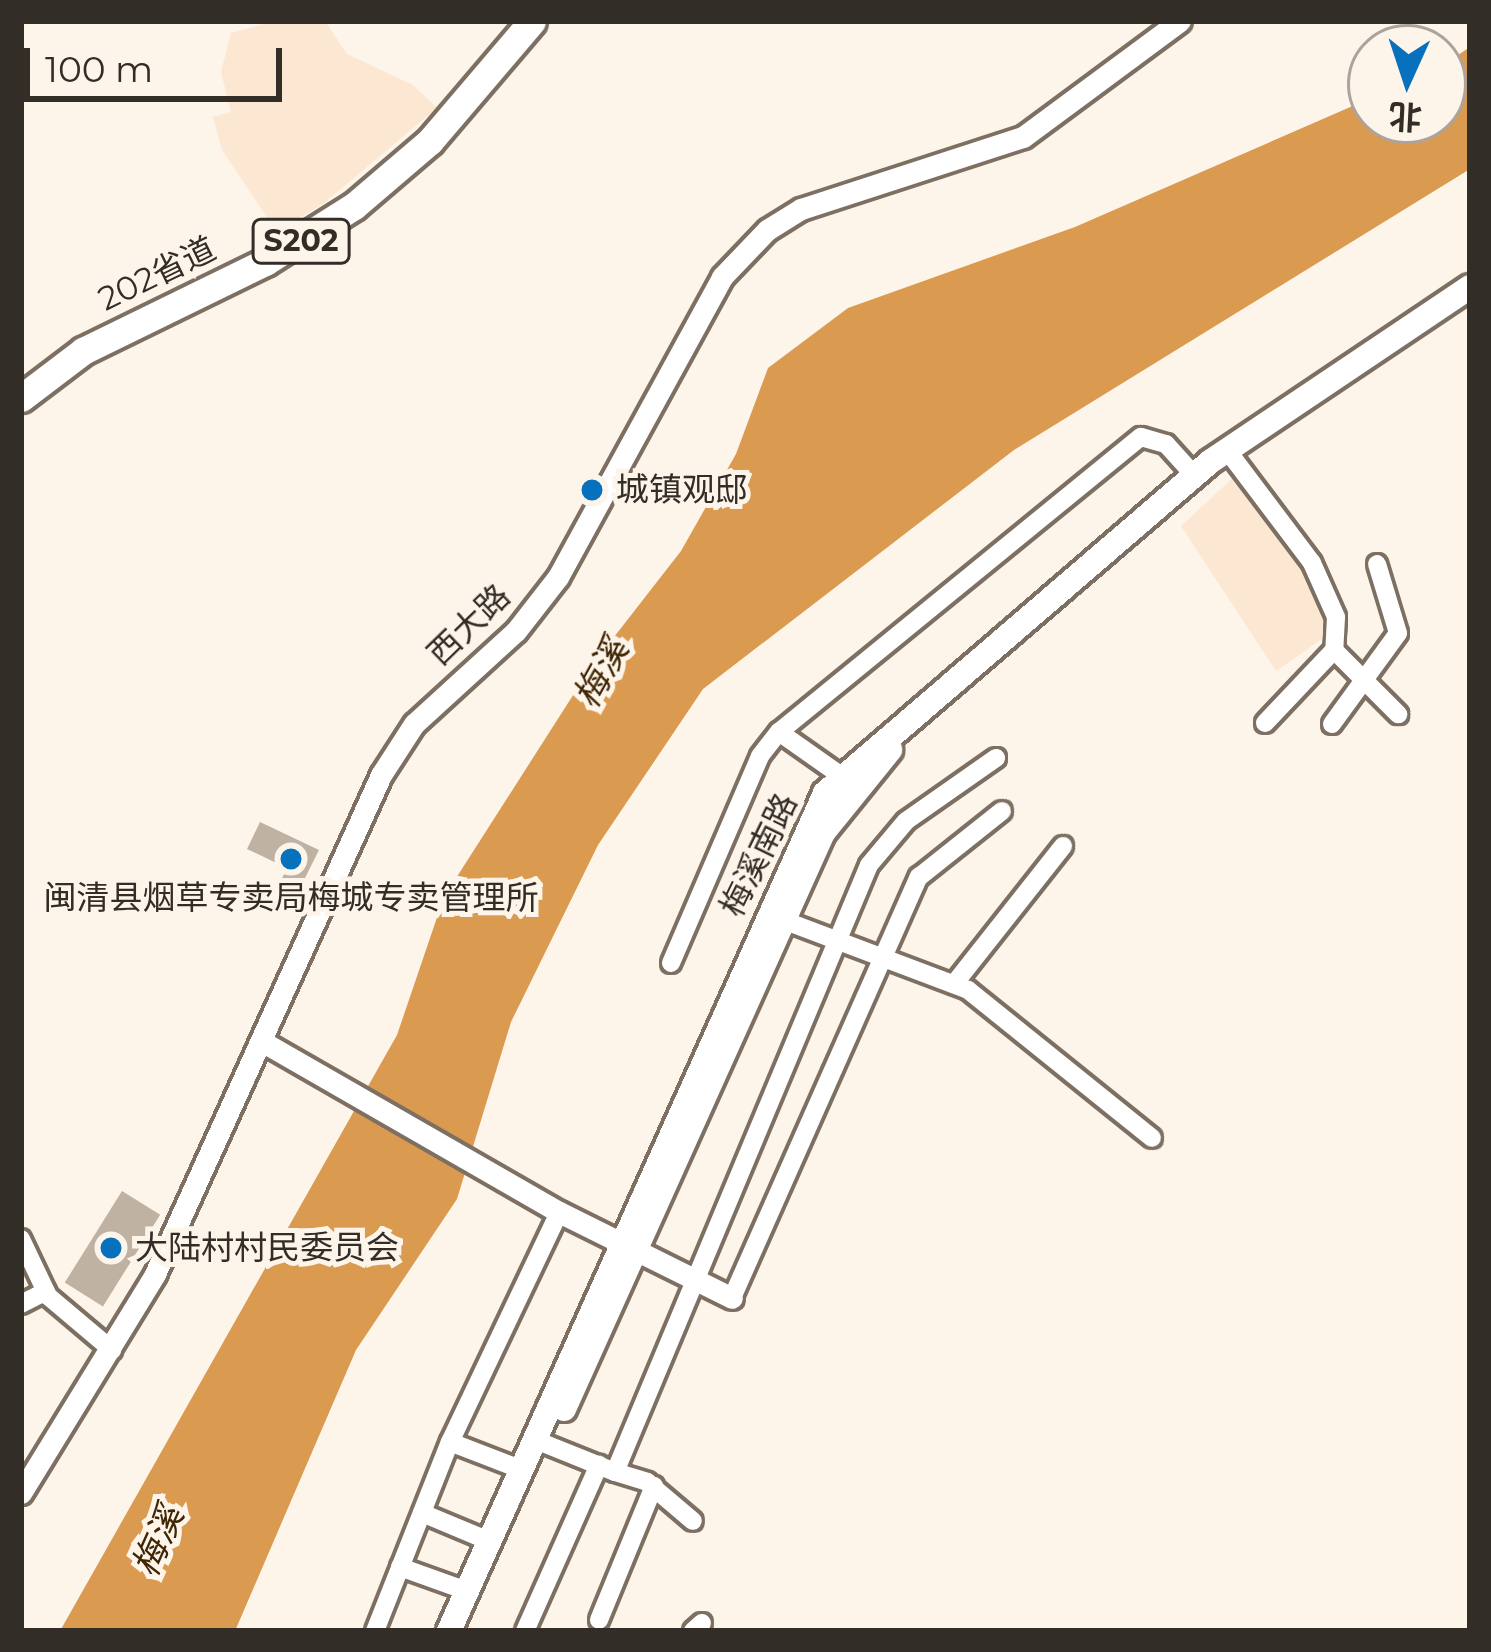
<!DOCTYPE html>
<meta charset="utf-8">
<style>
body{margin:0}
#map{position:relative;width:1491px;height:1652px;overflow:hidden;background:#fdf4ea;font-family:Montserrat,"Noto Sans SC",sans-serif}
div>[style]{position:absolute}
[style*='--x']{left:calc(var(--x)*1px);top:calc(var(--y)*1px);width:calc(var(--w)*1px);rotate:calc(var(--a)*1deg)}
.built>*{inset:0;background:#fce7d2}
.water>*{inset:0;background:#da9a50}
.building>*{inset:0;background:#c0b2a3;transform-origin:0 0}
.roads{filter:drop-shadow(3px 0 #7d7062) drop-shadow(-3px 0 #7d7062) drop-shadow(0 3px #7d7062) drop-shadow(0 -3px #7d7062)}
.minor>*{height:18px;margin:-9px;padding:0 9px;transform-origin:9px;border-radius:9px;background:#fff}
.tertiary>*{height:21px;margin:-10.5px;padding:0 10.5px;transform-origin:10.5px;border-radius:10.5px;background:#fff}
.secondary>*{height:24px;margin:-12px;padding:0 12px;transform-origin:12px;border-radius:12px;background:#fff}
.primary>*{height:27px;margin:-13.5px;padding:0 13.5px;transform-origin:13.5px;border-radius:13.5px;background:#fff}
.dots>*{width:33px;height:33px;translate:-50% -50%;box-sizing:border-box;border:6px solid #fdf4ea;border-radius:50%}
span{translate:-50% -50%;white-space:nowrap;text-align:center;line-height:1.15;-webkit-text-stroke:10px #fdf4ea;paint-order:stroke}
.shield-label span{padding:3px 9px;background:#fdf4ea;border:3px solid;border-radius:9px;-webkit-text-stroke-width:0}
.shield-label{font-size:30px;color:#332d27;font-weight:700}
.street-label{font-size:33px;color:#332d27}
.poi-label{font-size:33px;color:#332d27}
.left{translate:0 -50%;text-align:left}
.water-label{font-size:36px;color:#3f2604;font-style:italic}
.frame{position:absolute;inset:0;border:24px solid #332d27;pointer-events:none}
.north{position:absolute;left:1347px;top:24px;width:120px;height:120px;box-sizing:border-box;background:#fdf4ea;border:3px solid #aca49c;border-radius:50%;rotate:183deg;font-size:33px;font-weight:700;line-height:48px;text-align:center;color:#332d27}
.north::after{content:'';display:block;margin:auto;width:42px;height:54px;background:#0771bd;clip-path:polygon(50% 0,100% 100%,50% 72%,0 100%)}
.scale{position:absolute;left:24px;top:48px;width:258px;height:54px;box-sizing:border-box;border:6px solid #332d27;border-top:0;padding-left:15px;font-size:36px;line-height:42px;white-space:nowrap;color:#332d27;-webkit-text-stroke:9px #fdf4ea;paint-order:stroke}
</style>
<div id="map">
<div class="built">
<i style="clip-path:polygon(275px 21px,325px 21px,347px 54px,413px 85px,437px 108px,323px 204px,276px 231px,222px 150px,213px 117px,231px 112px,221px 72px,231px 33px)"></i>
<i style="clip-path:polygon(1235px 476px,1269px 514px,1335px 630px,1276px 671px,1181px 526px)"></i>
</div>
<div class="water">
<i style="clip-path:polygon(1470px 47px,1470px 169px,1014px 450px,703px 689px,598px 845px,511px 1022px,457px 1199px,356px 1350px,235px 1631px,60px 1631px,397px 1035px,444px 897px,593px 664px,681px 551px,736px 454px,768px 368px,848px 308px,1075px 227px,1371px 98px,1371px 120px,1443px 120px,1443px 65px)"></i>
</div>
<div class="building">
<i style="clip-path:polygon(260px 822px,319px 850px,293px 902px,275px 893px,287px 868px,247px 849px)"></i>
<i style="left:122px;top:1191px;width:45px;height:108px;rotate:32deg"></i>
</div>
<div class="roads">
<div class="minor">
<i style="--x:1227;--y:450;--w:141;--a:53"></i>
<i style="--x:1312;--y:563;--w:59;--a:66"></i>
<i style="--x:1336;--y:617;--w:33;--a:93"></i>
<i style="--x:1334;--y:650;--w:91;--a:45"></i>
<i style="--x:1265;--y:723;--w:100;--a:-46.6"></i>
<i style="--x:1332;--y:724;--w:112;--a:-54"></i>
<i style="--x:1398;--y:633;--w:72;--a:-106.9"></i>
<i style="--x:779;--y:732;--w:75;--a:35.2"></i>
<i style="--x:783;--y:920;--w:198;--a:20.7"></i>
<i style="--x:968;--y:990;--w:236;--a:38.8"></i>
<i style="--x:671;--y:963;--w:225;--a:-66.7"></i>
<i style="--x:760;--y:756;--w:31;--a:-52"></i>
<i style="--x:779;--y:732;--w:467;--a:-39.2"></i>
<i style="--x:1141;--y:437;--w:26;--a:16"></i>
<i style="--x:1166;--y:444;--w:42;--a:47.9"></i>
<i style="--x:954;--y:984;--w:176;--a:-51.7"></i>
<i style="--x:21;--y:1239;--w:63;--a:64.7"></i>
<i style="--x:48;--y:1296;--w:84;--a:40.2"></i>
<i style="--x:732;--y:1298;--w:461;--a:-66.1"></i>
<i style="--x:919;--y:877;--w:106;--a:-38.5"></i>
<i style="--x:21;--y:1304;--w:28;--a:-27"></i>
<i style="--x:533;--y:1439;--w:88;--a:21.9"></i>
<i style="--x:615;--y:1472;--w:658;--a:-67.29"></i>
<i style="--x:869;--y:865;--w:57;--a:-49.9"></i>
<i style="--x:906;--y:821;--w:110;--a:-35"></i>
<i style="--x:450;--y:1442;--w:75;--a:21.1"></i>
<i style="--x:615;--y:1472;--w:34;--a:17"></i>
<i style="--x:647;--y:1482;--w:60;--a:40.3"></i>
<i style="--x:422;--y:1513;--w:73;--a:22.7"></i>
<i style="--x:400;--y:1567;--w:71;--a:19.7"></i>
<i style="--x:599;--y:1620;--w:145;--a:-67.7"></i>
<i style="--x:375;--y:1631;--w:203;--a:-68.4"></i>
<i style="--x:450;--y:1442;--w:255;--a:-64.6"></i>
<i style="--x:525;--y:1631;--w:182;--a:-66"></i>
<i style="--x:693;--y:1631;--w:12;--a:-42"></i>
</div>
<div class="tertiary">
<i style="--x:263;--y:1042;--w:341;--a:29.9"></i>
<i style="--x:559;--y:1212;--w:193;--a:26.4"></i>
<i style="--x:21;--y:1493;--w:257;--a:-58.5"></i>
<i style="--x:155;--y:1274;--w:548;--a:-65.63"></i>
<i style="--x:381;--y:775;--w:61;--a:-57.1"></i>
<i style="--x:414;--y:724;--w:138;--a:-42.4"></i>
<i style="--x:516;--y:631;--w:68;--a:-52.1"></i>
<i style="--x:558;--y:577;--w:342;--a:-61.3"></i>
<i style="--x:722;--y:277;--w:65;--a:-46.2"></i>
<i style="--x:767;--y:230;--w:40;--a:-32"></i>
<i style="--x:801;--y:209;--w:233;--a:-18"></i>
<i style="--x:1023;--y:137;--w:195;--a:-36.5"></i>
</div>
<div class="secondary">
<i style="--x:564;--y:1409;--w:632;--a:-65.79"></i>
<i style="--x:823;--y:833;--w:107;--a:-51.1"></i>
<i style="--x:449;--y:1631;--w:918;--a:-65.83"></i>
<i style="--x:825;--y:793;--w:509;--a:-40.7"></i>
<i style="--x:1211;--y:461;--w:312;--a:-33.9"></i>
</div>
<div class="primary">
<i style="--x:21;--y:398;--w:78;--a:-37.2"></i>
<i style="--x:83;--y:351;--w:203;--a:-26.1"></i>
<i style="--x:265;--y:262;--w:105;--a:-32.2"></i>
<i style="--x:354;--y:206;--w:100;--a:-40.5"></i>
<i style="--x:430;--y:141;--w:157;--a:-49.6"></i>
</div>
</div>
<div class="dots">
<i style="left:592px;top:490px;background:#0771bd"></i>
<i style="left:291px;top:859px;background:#0771bd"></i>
<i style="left:111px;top:1248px;background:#0771bd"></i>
</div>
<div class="shield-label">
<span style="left:301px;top:241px">S202</span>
</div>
<div class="street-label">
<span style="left:157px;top:274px;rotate:-26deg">202省道</span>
<span style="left:469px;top:625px;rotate:-44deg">西大路</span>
<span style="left:759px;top:855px;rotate:-64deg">梅溪南路</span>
</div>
<div class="poi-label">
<span class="left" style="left:616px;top:490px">城镇观邸</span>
<span style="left:291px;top:898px">闽清县烟草专卖局梅城专卖管理所</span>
<span class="left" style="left:135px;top:1248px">大陆村村民委员会</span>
</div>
<div class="water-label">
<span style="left:601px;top:673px;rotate:-61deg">梅溪</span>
<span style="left:158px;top:1541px;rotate:-66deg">梅溪</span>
</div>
<div class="frame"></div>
<div class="north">北</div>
<div class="scale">100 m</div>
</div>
